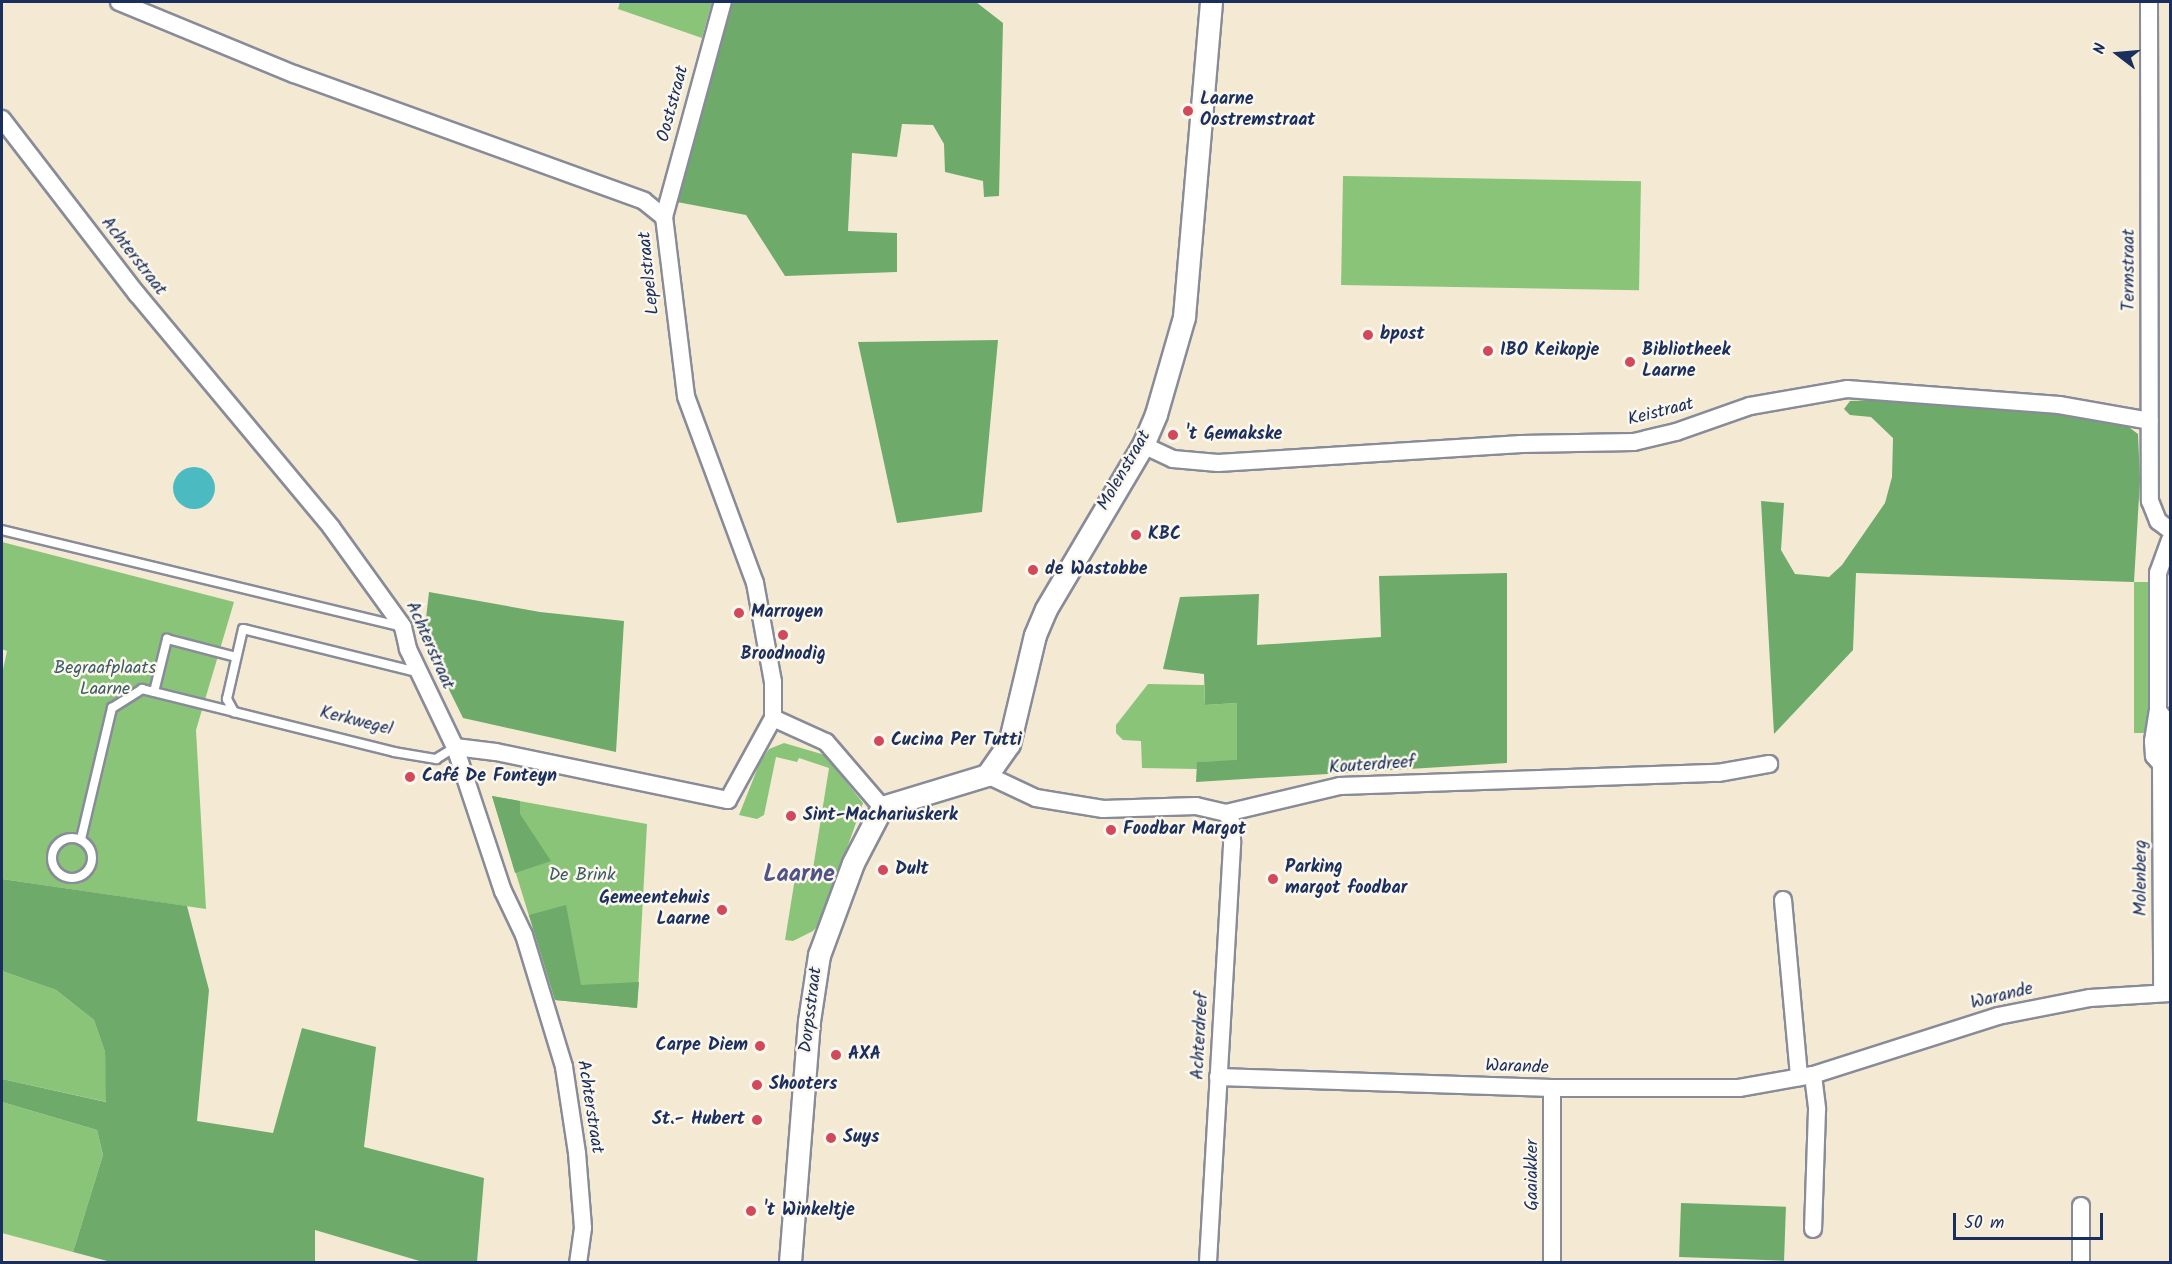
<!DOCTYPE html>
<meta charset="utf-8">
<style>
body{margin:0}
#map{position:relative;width:2172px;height:1264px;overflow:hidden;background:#f4ead4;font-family:Kalam,sans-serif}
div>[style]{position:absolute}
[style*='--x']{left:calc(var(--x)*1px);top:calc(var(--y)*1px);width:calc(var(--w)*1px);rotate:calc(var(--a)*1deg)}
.green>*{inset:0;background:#89c479;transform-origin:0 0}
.forest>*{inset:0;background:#6eaa69;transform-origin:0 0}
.water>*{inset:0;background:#4cbbc1}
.round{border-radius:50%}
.roads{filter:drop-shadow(2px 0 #888c99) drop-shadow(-2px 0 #888c99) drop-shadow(0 2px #888c99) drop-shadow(0 -2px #888c99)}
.service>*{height:8px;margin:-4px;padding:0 4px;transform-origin:4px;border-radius:4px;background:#fff}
.service>.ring{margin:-4px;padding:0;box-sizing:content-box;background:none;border:8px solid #fff;border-radius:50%}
.minor>*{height:16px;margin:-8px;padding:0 8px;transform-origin:8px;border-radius:8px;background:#fff}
.tertiary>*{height:21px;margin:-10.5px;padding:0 10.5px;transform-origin:10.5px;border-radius:10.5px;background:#fff}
.dots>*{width:16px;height:16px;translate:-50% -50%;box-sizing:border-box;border:3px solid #fbf7ec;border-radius:50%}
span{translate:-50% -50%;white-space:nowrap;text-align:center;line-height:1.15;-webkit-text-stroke:5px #fbf7ec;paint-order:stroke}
.poi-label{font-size:18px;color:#1b2f5e;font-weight:700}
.left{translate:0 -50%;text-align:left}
.right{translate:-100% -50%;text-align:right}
.street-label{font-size:18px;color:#1b2f5e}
.park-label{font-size:18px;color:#3c5c66}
.district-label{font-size:24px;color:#515387;font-weight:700}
.frame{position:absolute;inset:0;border:3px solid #1b2f5e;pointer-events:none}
.north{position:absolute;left:2088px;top:24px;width:60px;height:60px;-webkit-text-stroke:4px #fbf7ec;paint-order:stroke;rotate:286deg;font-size:16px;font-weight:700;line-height:24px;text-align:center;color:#1b2f5e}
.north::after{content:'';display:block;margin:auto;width:21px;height:27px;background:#1b2f5e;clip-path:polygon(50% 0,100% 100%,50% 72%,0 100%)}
.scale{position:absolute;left:1953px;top:1213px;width:150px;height:27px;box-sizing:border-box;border:3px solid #1b2f5e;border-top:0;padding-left:8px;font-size:18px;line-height:21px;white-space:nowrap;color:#1b2f5e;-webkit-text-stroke:4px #fbf7ec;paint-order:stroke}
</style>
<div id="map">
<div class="green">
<i style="clip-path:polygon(620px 2px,712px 2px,702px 38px,618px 9px)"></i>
<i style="left:1343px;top:176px;width:298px;height:109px;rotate:1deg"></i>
<i style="clip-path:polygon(2px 542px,234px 602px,196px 730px,206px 909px,2px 879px,2px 674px,7px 651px,2px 649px)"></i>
<i style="left:2134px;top:582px;width:18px;height:151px"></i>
<i style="clip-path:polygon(1148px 684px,1204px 685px,1205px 705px,1237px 703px,1237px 761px,1198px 762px,1197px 769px,1142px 768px,1141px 741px,1123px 740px,1116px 733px,1116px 725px)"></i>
<i style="clip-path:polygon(784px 743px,825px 755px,863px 803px,821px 922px,813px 931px,793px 941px,785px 940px,796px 872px,812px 875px,829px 768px,799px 758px,797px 762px,776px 757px,764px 815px,757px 819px,739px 815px,760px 762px,769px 749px)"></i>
<i style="clip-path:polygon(492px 796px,647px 824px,637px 1008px,555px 1000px)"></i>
<i style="clip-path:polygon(2px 971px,56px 990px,94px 1020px,105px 1052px,107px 1102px,2px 1079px)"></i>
<i style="clip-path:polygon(2px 1102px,97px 1130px,103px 1155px,73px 1252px,2px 1233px)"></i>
</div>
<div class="forest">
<i style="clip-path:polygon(733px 2px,976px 2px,1003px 23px,999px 196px,984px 197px,983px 181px,945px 172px,944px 144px,933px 125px,902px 124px,897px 157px,852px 153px,848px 231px,897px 233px,897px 272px,785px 276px,746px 215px,677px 202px)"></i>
<i style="clip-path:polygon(998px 340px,982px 512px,897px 523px,858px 342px)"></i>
<i style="clip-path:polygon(1876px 400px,2071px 413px,2118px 421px,2130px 428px,2138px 434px,2140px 480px,2134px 582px,1856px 573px,1853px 650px,1774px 734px,1761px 501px,1784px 503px,1781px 550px,1795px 574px,1829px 577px,1842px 565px,1885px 503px,1892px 477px,1893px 438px,1871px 417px,1850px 415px,1844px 409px,1850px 401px)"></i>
<i style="clip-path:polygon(1507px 573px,1507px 763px,1196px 782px,1197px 762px,1237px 760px,1237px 703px,1205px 705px,1204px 674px,1163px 669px,1180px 597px,1259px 594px,1257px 645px,1381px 637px,1379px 576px)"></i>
<i style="clip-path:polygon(429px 592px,540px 612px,624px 621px,616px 752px,463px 718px,430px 651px,425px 627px)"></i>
<i style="clip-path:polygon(492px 796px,520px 801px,520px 814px,551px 861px,515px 873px)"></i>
<i style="clip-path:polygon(2px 879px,187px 906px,209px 990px,197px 1121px,273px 1133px,302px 1028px,376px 1047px,364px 1147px,484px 1178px,477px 1262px,423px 1262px,315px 1230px,315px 1262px,111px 1262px,73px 1252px,103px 1155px,97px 1130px,2px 1102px,2px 1079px,106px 1102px,105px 1052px,94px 1020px,56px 990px,2px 971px)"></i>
<i style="clip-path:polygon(566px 905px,581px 985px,639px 982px,637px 1008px,555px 1000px,529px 915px)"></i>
<i style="left:1681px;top:1203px;width:105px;height:54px;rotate:2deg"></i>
</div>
<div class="water">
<i class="round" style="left:173px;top:467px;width:42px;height:42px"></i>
</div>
<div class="roads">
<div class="service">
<i style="--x:2;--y:530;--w:409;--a:13.6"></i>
<i style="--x:417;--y:672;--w:179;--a:-166.1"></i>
<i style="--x:243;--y:629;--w:72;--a:102.9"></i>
<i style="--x:227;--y:699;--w:15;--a:62"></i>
<i style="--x:234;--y:712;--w:165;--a:14"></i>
<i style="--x:394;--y:752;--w:43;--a:9.5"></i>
<i style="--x:436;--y:759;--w:22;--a:-32"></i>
<i style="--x:154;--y:692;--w:55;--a:-76.2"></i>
<i style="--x:167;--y:639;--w:71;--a:14.6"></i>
<i class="ring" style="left:52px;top:838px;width:32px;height:32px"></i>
<i style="--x:81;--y:839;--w:135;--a:-76.7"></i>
<i style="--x:112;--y:708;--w:36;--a:-32"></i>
<i style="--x:142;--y:689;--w:95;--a:14"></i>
</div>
<div class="minor">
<i style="--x:119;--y:2;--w:189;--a:22.4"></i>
<i style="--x:294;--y:74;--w:372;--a:19.9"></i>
<i style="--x:644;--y:201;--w:26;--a:39"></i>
<i style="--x:2149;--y:2;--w:499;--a:89.9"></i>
<i style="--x:2150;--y:501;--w:22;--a:68"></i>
<i style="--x:2158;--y:521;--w:15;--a:37"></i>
<i style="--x:2;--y:119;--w:221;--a:52.4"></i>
<i style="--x:137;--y:294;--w:303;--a:50.2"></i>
<i style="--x:331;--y:527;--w:123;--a:54.2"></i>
<i style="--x:403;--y:627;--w:23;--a:77"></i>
<i style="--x:408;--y:649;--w:109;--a:64.4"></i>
<i style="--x:455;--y:747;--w:152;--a:71.6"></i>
<i style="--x:503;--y:891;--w:49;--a:64.5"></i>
<i style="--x:524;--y:935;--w:138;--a:73.1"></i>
<i style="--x:564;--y:1067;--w:87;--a:81.4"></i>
<i style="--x:577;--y:1153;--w:75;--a:85.4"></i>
<i style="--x:583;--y:1228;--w:34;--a:98"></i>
<i style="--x:1143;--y:445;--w:33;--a:25"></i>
<i style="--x:1173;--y:459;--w:45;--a:5.1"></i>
<i style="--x:1218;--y:463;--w:304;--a:-3.6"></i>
<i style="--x:1521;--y:444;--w:113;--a:-1"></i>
<i style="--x:1634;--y:442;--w:43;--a:-13.4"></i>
<i style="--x:1676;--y:432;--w:78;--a:-19.4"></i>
<i style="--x:1750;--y:406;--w:98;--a:-9.9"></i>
<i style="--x:1847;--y:389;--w:213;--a:4.3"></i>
<i style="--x:2059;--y:405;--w:92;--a:10"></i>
<i style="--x:2158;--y:711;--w:11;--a:49"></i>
<i style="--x:2165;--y:719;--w:16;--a:86"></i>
<i style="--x:2166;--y:735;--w:29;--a:100"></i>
<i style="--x:2161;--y:764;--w:229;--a:89.7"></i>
<i style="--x:773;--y:718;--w:58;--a:24.4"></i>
<i style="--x:826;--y:742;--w:86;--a:49.3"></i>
<i style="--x:455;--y:747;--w:41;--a:7"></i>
<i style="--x:496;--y:752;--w:237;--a:11.7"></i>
<i style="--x:728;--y:800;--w:94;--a:-61.2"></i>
<i style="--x:773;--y:718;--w:36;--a:-90"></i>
<i style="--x:773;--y:682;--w:101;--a:-100.3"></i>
<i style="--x:755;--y:583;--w:199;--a:-110.3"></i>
<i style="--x:686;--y:396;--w:180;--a:-97"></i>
<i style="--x:664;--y:217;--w:223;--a:-74.7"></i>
<i style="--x:2161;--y:764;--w:11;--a:-131"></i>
<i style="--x:2154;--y:756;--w:15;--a:-94"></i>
<i style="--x:2153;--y:741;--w:30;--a:-81"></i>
<i style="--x:2158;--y:711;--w:138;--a:-90"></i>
<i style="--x:2158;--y:573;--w:35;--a:-70"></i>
<i style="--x:987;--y:775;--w:54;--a:25.1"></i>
<i style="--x:1036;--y:798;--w:68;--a:9.3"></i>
<i style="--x:1103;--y:809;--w:93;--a:-1.8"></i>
<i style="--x:1196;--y:806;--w:31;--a:13"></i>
<i style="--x:1226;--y:813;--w:117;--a:-13.3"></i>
<i style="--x:1340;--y:786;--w:378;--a:-2"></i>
<i style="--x:1718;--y:773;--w:52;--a:-10"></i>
<i style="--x:1783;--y:900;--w:178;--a:84.8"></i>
<i style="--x:1813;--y:1075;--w:35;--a:83"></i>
<i style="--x:1817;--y:1110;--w:119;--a:91.9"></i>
<i style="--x:1218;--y:1077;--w:334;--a:1.9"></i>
<i style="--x:1552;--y:1088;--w:187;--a:0"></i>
<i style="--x:1739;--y:1088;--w:75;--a:-10"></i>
<i style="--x:1813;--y:1075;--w:194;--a:-17.7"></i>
<i style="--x:1998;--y:1016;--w:94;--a:-11.1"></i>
<i style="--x:2090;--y:998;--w:80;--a:-3.6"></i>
<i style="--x:1552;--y:1088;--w:174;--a:90"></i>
<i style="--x:1208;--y:1262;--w:422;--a:-86.7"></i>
<i style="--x:1232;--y:841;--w:20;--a:-93"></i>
<i style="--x:1231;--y:821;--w:9;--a:-122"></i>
<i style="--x:2081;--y:1262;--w:56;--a:-90"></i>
</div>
<div class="tertiary">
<i style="--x:790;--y:1262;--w:242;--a:-85.5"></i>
<i style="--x:809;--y:1021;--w:67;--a:-81.4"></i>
<i style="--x:819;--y:955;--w:98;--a:-69.7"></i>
<i style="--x:853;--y:863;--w:63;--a:-62.6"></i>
<i style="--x:882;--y:807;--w:110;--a:-16.9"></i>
<i style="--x:987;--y:775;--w:38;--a:-55"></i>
<i style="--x:1009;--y:744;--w:112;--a:-76.6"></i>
<i style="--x:1035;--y:635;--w:28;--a:-67"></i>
<i style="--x:1046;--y:609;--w:191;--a:-59.4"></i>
<i style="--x:1143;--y:445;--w:34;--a:-67"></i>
<i style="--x:1156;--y:414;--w:101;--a:-73.9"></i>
<i style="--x:1184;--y:317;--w:316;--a:-85.1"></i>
</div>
</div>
<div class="dots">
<i style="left:1188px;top:111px;background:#d1495b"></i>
<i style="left:1368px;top:335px;background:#d1495b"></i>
<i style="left:1488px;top:351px;background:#d1495b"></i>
<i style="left:1630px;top:362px;background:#d1495b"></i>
<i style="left:1173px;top:435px;background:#d1495b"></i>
<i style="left:1136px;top:535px;background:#d1495b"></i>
<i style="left:1033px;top:570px;background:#d1495b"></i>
<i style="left:739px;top:613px;background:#d1495b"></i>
<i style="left:783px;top:635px;background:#d1495b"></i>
<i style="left:879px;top:741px;background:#d1495b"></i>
<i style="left:410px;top:777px;background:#d1495b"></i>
<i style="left:791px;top:816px;background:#d1495b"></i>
<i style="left:1111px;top:830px;background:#d1495b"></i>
<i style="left:883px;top:870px;background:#d1495b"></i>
<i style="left:1273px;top:879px;background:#d1495b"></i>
<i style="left:722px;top:910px;background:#d1495b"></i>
<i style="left:760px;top:1046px;background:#d1495b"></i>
<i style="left:836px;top:1055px;background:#d1495b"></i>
<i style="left:757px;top:1085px;background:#d1495b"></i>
<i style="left:757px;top:1120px;background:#d1495b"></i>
<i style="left:831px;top:1138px;background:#d1495b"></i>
<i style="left:751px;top:1211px;background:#d1495b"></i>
</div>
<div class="poi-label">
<span class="left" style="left:1200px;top:111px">Laarne<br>Oostremstraat</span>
<span class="left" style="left:1380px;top:335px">bpost</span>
<span class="left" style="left:1500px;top:351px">IBO Keikopje</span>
<span class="left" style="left:1642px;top:362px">Bibliotheek<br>Laarne</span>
<span class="left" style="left:1185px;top:435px">'t Gemakske</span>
<span class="left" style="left:1148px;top:535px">KBC</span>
<span class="left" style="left:1045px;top:570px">de Wastobbe</span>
<span class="left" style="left:751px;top:613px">Marroyen</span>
<span style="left:783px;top:655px">Broodnodig</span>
<span class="left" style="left:891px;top:741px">Cucina Per Tutti</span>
<span class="left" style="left:422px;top:777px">Café De Fonteyn</span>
<span class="left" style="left:803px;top:816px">Sint-Machariuskerk</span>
<span class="left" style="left:1123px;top:830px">Foodbar Margot</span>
<span class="left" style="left:1285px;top:879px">Parking<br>margot foodbar</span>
<span class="left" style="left:895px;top:870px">Dult</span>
<span class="right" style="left:710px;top:910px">Gemeentehuis<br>Laarne</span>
<span class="right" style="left:748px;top:1046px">Carpe Diem</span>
<span class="left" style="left:848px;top:1055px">AXA</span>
<span class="left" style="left:769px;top:1085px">Shooters</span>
<span class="right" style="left:745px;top:1120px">St.- Hubert</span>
<span class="left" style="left:843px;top:1138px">Suys</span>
<span class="left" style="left:763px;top:1211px">'t Winkeltje</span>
</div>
<div class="street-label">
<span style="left:674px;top:104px;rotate:-75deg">Ooststraat</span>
<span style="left:133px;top:257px;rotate:52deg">Achterstraat</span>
<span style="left:2130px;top:270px;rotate:-90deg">Termstraat</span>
<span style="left:650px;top:273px;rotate:-96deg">Lepelstraat</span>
<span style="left:1661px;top:413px;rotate:-14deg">Keistraat</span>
<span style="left:1125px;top:471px;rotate:-60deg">Molenstraat</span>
<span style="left:429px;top:646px;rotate:66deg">Achterstraat</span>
<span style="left:356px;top:722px;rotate:14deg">Kerkwegel</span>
<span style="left:1372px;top:766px;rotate:-4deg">Kouterdreef</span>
<span style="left:2142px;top:878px;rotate:-90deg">Molenberg</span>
<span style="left:2002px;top:997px;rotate:-14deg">Warande</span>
<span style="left:812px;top:1010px;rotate:-83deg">Dorpsstraat</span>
<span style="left:1201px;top:1036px;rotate:-87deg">Achterdreef</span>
<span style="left:1517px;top:1068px;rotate:2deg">Warande</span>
<span style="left:589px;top:1107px;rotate:81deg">Achterstraat</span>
<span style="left:1533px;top:1175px;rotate:-90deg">Gaaiakker</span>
</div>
<div class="park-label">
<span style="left:105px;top:680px">Begraafplaats<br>Laarne</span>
<span style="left:582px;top:876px">De Brink</span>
</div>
<div class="district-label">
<span style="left:799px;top:875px">Laarne</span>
</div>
<div class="frame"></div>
<div class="north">N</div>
<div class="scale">50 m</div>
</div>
